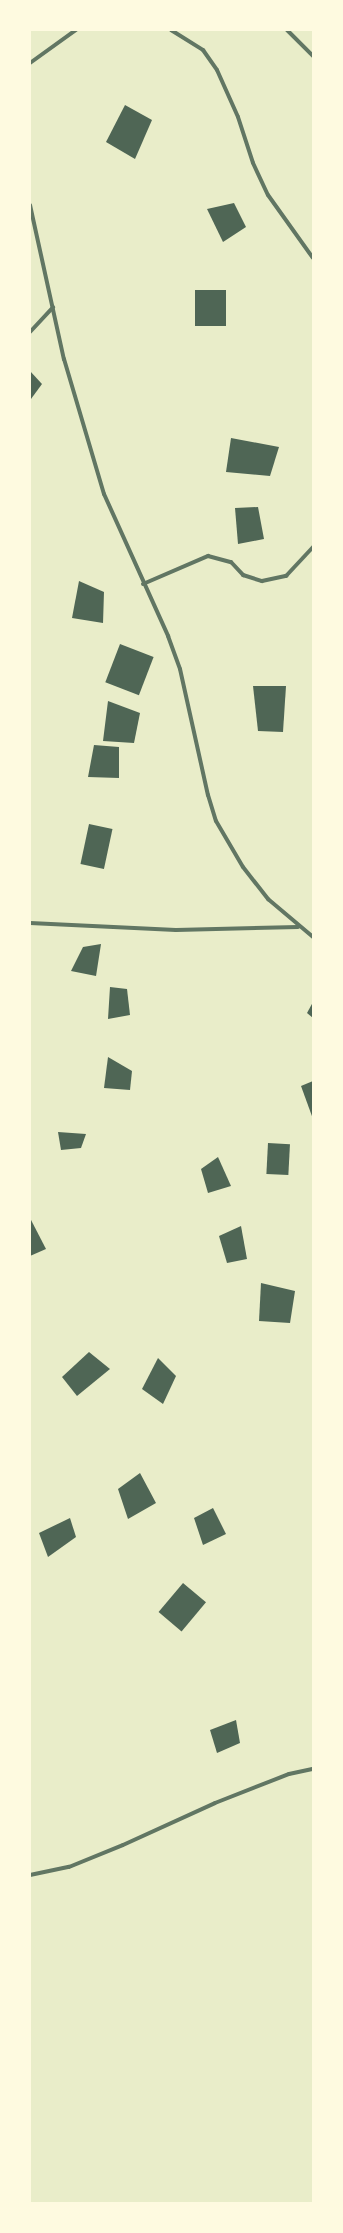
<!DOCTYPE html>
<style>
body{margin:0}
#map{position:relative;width:343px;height:2233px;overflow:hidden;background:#e9edc9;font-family:"IBM Plex Sans",sans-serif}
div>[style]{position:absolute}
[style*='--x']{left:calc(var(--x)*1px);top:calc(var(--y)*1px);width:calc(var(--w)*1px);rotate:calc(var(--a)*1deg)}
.building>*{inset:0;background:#4f6655;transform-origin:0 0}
.minor>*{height:4px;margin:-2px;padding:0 2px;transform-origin:2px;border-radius:2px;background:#617663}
span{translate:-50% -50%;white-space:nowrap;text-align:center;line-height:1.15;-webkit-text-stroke:4px #fefae0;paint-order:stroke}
.frame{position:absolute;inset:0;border:31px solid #fefae0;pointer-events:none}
</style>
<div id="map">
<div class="building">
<i style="clip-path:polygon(125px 105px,152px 120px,135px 159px,106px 142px)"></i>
<i style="clip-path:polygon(234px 203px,246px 227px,223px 242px,207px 209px)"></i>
<i style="left:226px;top:290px;width:36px;height:31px;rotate:90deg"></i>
<i style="clip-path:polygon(30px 371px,42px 384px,31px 399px,30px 398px)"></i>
<i style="clip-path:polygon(231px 438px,279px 447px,270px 476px,226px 472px)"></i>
<i style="clip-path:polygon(258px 507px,264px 539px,238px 544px,235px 508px)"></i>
<i style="clip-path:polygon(79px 581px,104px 592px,103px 623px,72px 618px)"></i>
<i style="left:120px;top:644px;width:36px;height:41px;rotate:21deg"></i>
<i style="clip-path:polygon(253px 686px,286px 686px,283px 732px,258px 731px)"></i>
<i style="clip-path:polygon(108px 701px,140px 713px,134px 743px,103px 741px)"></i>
<i style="clip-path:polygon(94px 745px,119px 747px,119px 778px,88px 777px)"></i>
<i style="left:89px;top:824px;width:24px;height:41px;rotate:12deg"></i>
<i style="clip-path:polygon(101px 944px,96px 976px,71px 971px,83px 947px)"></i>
<i style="clip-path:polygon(110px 987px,127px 989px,130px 1015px,108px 1019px)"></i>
<i style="clip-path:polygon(313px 1002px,313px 1018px,307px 1013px)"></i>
<i style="clip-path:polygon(108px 1057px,132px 1071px,130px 1090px,104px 1088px)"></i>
<i style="clip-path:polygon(313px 1081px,313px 1119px,301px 1086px)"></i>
<i style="clip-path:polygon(58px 1132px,86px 1134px,81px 1148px,61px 1150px)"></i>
<i style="left:268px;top:1143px;width:22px;height:31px;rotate:3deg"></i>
<i style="clip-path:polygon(218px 1157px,231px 1186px,208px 1193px,201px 1169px)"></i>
<i style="clip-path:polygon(30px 1218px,46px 1249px,30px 1256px)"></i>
<i style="clip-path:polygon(241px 1226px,247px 1259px,227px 1263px,219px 1236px)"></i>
<i style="clip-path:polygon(261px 1283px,295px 1291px,290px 1323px,259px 1321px)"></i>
<i style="clip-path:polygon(89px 1352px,110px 1369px,77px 1396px,62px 1377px)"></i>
<i style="clip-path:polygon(158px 1358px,176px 1376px,163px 1404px,142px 1389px)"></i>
<i style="clip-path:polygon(140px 1473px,156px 1503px,128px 1519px,118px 1489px)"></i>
<i style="clip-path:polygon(213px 1508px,226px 1534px,203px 1545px,194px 1518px)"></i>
<i style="clip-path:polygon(70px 1518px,76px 1537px,48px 1557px,39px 1533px)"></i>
<i style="left:183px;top:1583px;width:30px;height:38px;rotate:40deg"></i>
<i style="clip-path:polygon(236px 1720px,240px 1743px,217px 1753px,210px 1730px)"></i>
</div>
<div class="minor">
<i style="--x:171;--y:30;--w:38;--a:32"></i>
<i style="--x:203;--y:50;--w:24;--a:55"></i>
<i style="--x:217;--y:70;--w:51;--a:65.9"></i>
<i style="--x:238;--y:117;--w:48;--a:71.9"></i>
<i style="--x:253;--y:163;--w:35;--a:65"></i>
<i style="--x:268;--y:195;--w:77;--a:54.5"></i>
<i style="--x:287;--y:30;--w:37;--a:45"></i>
<i style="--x:30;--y:63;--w:57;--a:-35.7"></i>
<i style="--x:30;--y:205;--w:158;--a:77.6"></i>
<i style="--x:64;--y:359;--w:141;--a:73.5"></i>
<i style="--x:104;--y:494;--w:156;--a:65.7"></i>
<i style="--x:168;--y:636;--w:35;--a:70"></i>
<i style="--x:180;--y:669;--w:129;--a:77.5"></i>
<i style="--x:208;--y:795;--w:27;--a:73"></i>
<i style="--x:216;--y:821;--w:53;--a:59.6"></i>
<i style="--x:243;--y:867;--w:41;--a:52"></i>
<i style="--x:268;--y:899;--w:59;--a:40.2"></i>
<i style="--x:30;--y:332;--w:34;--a:-47"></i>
<i style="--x:143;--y:584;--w:71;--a:-23.3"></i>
<i style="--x:208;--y:556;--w:24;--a:15"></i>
<i style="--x:231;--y:562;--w:18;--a:47"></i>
<i style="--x:243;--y:575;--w:20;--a:18"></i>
<i style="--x:262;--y:581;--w:25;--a:-12"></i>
<i style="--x:286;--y:576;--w:40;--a:-47"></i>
<i style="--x:30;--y:923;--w:146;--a:2.7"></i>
<i style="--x:176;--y:930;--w:122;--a:-1.4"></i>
<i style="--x:30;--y:1875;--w:40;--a:-12"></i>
<i style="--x:69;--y:1867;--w:58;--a:-22.2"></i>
<i style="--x:123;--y:1845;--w:101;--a:-24.5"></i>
<i style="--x:215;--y:1803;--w:79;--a:-21.4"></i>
<i style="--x:289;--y:1774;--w:25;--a:-12"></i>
</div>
<div class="frame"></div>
</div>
